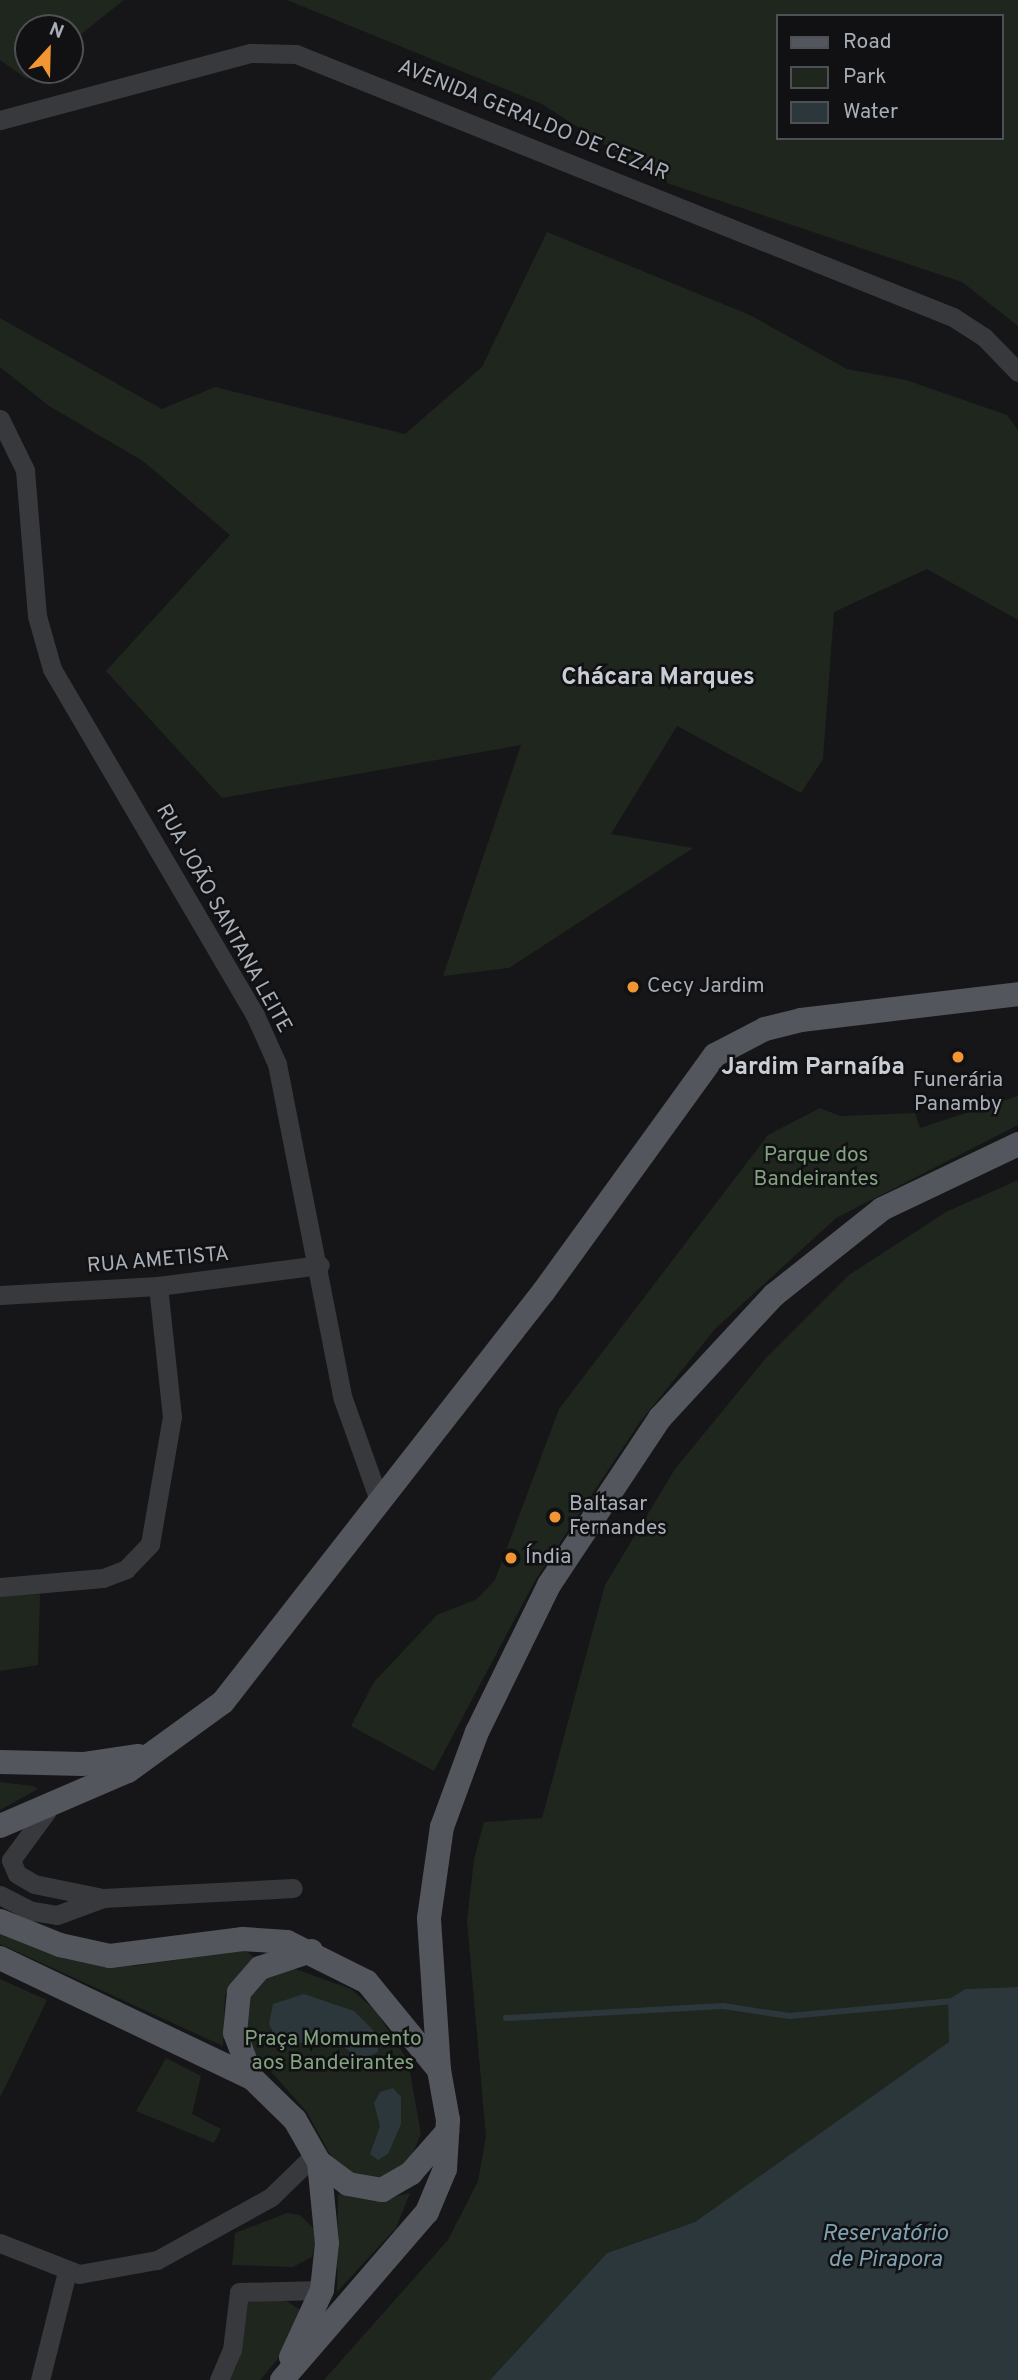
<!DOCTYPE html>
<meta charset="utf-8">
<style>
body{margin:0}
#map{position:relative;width:1018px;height:2380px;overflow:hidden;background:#161618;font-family:Overpass,sans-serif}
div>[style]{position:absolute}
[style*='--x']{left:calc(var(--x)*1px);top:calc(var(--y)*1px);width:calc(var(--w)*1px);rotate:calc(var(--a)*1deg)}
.green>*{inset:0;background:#1e261e}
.water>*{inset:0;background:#2c373c}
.stream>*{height:6px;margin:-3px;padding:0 3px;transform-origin:3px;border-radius:3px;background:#2c373c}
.minor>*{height:19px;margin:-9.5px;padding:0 9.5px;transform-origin:9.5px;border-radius:9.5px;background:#37393d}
.major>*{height:24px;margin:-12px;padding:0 12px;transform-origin:12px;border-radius:12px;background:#53565c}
.dots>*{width:19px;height:19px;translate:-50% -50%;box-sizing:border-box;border:4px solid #111113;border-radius:50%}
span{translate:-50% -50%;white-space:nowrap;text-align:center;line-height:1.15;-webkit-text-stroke:5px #111113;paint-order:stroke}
.street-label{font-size:21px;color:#a8afb8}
.poi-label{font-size:21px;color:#a8afb8}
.left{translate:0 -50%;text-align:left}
.park-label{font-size:21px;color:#82a37f}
.water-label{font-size:23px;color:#7fa2b3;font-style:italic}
.quarter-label{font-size:24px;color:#c9cdd4;font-weight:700}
.legend{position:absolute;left:776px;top:14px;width:228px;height:126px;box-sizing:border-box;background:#111113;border:2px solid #4d5055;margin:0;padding:9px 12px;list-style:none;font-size:21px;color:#a8afb8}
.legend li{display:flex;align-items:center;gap:14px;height:35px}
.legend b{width:35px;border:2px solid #4d5055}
.north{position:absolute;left:14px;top:14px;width:70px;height:70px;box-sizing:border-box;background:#111113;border:2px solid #4d5055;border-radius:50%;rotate:22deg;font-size:19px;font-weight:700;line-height:28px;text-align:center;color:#a8afb8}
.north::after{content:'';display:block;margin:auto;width:24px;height:32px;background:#f29634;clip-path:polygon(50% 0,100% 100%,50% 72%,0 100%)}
</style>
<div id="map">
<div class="green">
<i style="clip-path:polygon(0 0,124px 0,70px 43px,70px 28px,28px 28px,28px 70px,38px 70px,27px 79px,0 60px)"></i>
<i style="clip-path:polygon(evenodd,287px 0,1018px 0,1018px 326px,962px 282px,661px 181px,542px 104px,287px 0,778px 16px,1002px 16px,1002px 138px,778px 138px,778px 16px)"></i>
<i style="clip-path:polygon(547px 232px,750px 315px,847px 369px,906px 380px,1007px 415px,1018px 430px,1018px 620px,927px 569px,834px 612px,823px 759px,801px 793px,677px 726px,611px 834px,693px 848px,509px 968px,443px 976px,521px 745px,222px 798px,106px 671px,230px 535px,143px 461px,49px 406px,0 367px,0 318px,162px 409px,215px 387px,405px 434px,482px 367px)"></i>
<i style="clip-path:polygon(1018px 1096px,1018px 1125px,836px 1218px,715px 1329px,640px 1422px,536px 1579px,434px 1771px,351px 1726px,374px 1682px,437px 1615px,477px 1599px,495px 1580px,559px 1409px,768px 1135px,820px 1108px,840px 1116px,915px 1113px,920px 1128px)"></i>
<i style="clip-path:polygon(1018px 1180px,1018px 1987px,965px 1989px,948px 2001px,950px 2042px,695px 2222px,607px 2253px,490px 2380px,324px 2380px,448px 2240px,478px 2181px,486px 2137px,467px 1921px,474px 1859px,484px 1822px,542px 1818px,605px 1585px,675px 1469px,766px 1358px,849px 1275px,946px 1212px)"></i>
<i style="clip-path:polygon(40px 1594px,38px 1665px,0 1671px,0 1595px)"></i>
<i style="clip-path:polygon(0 1782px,33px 1786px,38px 1789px,0 1810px)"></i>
<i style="clip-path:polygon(0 1929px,96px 1962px,133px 1966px,245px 1950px,255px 1958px,225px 1995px,223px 2046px,0 1944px)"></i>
<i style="clip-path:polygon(287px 1966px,351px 1989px,376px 2011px,408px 2061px,421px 2134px,407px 2166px,386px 2178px,358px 2178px,332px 2158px,306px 2111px,251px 2049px,243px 2017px,254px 1987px)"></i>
<i style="clip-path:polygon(0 1979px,47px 2000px,0 2098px)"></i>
<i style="clip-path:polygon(166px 2058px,201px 2076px,192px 2114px,221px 2129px,214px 2143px,136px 2111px)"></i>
<i style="clip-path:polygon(410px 2193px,396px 2228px,337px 2292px,338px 2194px,376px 2201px)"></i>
<i style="clip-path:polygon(287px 2213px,300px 2215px,317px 2232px,312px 2257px,293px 2267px,232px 2265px,235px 2233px)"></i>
<i style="clip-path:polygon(243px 2296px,285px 2300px,300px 2310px,291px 2343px,260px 2380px,226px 2380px,236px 2368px)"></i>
</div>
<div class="water">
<i style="clip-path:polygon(1018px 1987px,1018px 2380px,490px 2380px,607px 2253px,695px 2222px,949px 2042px,948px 2000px,965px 1989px)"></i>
<i style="clip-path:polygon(304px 1994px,354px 2011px,379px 2036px,378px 2052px,362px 2060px,324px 2033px,296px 2045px,277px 2040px,269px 2024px,273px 2004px)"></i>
<i style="clip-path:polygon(393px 2088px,401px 2097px,401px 2124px,388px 2154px,378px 2160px,370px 2154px,380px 2126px,374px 2103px,380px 2092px)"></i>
</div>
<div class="stream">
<i style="--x:506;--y:2018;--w:217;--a:-3.2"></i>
<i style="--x:723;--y:2006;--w:67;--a:8.6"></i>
<i style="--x:789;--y:2016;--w:165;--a:-5.2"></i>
</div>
<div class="minor">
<i style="--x:0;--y:120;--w:259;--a:-15"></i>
<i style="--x:250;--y:53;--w:46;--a:1.2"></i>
<i style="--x:296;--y:54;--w:708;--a:21.82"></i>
<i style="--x:953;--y:317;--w:37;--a:33"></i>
<i style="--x:984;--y:337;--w:49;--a:45.8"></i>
<i style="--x:0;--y:419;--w:57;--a:63.9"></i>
<i style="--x:25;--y:470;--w:146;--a:85.3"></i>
<i style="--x:37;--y:616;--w:55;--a:74.2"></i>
<i style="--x:52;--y:669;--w:401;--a:59.6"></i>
<i style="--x:255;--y:1015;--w:54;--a:65.8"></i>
<i style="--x:277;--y:1064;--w:341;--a:78.9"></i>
<i style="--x:343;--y:1399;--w:107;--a:70.4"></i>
<i style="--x:0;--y:1295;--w:158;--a:-3.3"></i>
<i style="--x:158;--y:1286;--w:163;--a:-7.4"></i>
<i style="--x:0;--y:1587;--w:103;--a:-5"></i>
<i style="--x:103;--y:1578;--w:25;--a:-21"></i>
<i style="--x:126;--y:1569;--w:35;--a:-46"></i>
<i style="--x:150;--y:1544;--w:129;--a:-80.2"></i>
<i style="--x:172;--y:1417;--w:132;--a:-96.1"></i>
<i style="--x:47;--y:1811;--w:61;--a:126.3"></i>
<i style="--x:11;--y:1860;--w:15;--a:67"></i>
<i style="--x:17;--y:1874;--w:20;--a:30"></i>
<i style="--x:34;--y:1884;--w:70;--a:11.5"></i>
<i style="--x:103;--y:1898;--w:190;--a:-3"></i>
<i style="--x:0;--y:1895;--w:36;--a:27"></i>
<i style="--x:32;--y:1911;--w:25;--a:9"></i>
<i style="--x:57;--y:1915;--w:49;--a:-20.3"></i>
<i style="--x:0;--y:2243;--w:85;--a:21.4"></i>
<i style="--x:79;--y:2274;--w:79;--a:-10.2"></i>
<i style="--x:157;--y:2260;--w:130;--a:-28.9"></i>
<i style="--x:271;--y:2197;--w:62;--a:-44.3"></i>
<i style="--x:40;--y:2380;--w:111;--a:-76"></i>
<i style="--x:219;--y:2380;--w:33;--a:-67"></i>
<i style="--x:232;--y:2350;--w:58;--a:-83.1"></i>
<i style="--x:239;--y:2292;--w:83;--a:-1.4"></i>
</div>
<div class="major">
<i style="--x:0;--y:1762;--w:83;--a:1.4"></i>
<i style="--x:83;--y:1764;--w:56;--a:-8.3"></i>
<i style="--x:0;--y:1826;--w:139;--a:-23.3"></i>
<i style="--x:128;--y:1771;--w:117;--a:-36"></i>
<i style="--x:223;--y:1702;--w:521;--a:-52.01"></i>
<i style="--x:544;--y:1291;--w:291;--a:-54.1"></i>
<i style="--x:715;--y:1055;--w:56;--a:-27.5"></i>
<i style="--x:765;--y:1029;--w:37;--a:-14"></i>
<i style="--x:801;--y:1020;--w:219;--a:-6.8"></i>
<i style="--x:0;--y:1921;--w:65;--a:21.8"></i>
<i style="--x:60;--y:1945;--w:51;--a:12.4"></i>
<i style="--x:110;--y:1956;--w:134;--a:-7.3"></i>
<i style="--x:243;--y:1939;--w:44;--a:3.9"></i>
<i style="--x:287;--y:1942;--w:89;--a:26.6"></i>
<i style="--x:367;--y:1982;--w:114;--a:50.7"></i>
<i style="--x:439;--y:2070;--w:51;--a:79.8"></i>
<i style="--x:448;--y:2120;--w:49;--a:93.5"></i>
<i style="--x:445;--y:2169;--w:47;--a:112.7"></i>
<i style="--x:427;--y:2212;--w:222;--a:130.8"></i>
<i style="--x:0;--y:1958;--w:279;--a:25.5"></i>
<i style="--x:252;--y:2078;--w:60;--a:44.3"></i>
<i style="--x:295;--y:2120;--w:48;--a:60.3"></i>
<i style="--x:319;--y:2162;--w:81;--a:84.4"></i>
<i style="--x:327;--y:2243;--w:47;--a:96.1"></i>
<i style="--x:322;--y:2290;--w:74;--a:114.8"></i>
<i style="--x:439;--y:2070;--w:152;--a:-93.8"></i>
<i style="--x:429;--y:1918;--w:92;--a:-81.9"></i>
<i style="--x:442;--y:1827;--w:101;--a:-69.8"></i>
<i style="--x:477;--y:1732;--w:164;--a:-63.9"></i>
<i style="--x:549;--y:1585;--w:201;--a:-56.4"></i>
<i style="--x:660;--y:1418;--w:168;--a:-47.2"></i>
<i style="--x:774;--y:1295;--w:138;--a:-38.5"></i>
<i style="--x:882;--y:1209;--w:151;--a:-25.5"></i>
<i style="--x:252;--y:2078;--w:48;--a:-110.7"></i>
<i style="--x:235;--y:2033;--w:41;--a:-84.4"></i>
<i style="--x:239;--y:1992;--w:32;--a:-49"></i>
<i style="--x:260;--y:1968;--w:54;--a:-18.4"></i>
<i style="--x:319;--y:2162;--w:36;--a:37"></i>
<i style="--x:348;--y:2184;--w:35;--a:10"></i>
<i style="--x:382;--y:2190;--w:34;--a:-30"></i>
<i style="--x:411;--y:2173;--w:55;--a:-48.7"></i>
</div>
<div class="dots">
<i style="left:633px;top:987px;background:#f29634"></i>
<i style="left:958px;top:1057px;background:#f29634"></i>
<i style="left:555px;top:1517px;background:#f29634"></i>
<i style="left:511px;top:1558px;background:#f29634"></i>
</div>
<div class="street-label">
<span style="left:533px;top:121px;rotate:22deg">AVENIDA GERALDO DE CEZAR</span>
<span style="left:223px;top:919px;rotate:61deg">RUA JOÃO SANTANA LEITE</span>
<span style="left:158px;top:1261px;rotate:-5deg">RUA AMETISTA</span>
</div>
<div class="poi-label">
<span class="left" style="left:647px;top:987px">Cecy Jardim</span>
<span style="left:958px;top:1093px">Funerária<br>Panamby</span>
<span class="left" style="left:569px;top:1517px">Baltasar<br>Fernandes</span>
<span class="left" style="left:525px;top:1558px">Índia</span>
</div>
<div class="park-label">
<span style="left:816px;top:1168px">Parque dos<br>Bandeirantes</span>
<span style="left:333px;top:2052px">Praça Momumento<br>aos Bandeirantes</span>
</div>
<div class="water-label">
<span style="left:885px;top:2248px">Reservatório<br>de Pirapora</span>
</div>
<div class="quarter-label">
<span style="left:658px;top:679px">Chácara Marques</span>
<span style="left:813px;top:1069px">Jardim Parnaíba</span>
</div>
<ul class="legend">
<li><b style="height:9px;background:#53565c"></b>Road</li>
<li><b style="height:19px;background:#1e261e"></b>Park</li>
<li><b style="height:19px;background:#2c373c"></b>Water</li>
</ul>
<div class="north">N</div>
</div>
